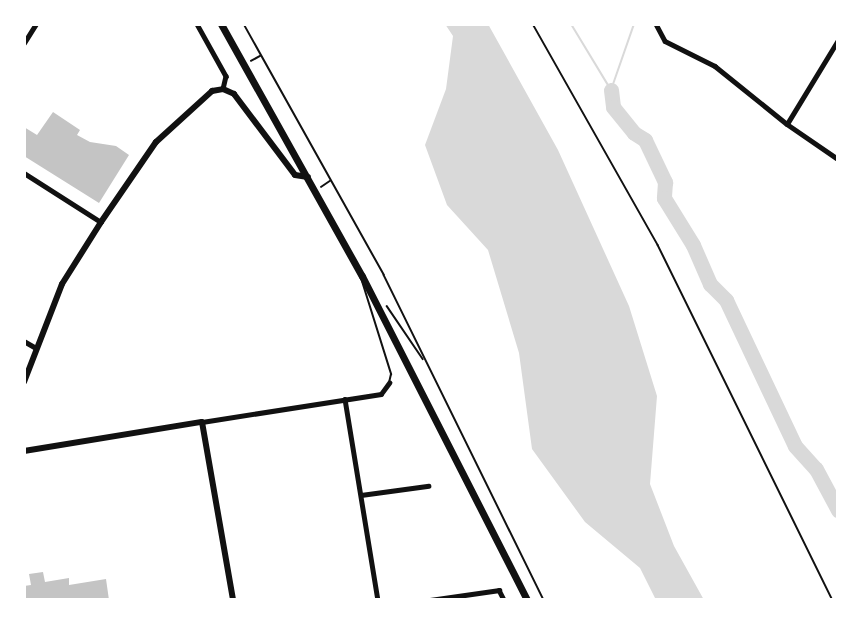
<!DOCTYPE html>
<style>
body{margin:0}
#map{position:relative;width:862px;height:624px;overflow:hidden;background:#fff;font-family:Spectral,serif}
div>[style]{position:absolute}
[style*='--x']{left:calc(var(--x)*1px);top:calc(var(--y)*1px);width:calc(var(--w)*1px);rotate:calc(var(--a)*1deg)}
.water>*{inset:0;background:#d9d9d9}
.stream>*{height:2px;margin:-1px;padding:0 1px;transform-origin:1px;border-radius:1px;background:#d9d9d9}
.river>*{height:15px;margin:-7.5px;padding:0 7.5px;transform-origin:7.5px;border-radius:7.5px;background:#d9d9d9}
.building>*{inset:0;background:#c4c4c4}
.path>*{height:1.5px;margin:-0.75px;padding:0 0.75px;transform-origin:0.75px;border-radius:0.75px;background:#111}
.service>*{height:2px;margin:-1px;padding:0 1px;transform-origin:1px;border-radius:1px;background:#111}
.minor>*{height:4.5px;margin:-2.25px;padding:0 2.25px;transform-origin:2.25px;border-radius:2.25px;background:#111}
.tertiary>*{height:6px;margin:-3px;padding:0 3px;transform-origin:3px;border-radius:3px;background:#111}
.secondary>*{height:7px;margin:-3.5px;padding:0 3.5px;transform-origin:3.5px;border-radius:3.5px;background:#111}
span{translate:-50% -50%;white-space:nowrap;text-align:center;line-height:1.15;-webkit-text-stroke:6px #fff;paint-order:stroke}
.frame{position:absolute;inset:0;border:26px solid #fff;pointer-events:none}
</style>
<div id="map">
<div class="water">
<i style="clip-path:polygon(445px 24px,488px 24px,558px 150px,629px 306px,657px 396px,650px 484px,674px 546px,704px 600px,656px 600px,640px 568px,585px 522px,532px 449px,519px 353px,488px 250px,447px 205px,425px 145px,446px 89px,453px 36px)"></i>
</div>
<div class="stream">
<i style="--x:571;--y:24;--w:77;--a:58.8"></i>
<i style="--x:611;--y:90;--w:70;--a:-70.8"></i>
</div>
<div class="river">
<i style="--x:611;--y:90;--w:17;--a:83"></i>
<i style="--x:613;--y:107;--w:33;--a:51"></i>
<i style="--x:634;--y:133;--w:13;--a:32"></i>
<i style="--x:645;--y:140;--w:47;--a:64.5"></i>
<i style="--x:665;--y:182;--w:16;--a:94"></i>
<i style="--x:664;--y:198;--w:55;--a:58.3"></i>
<i style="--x:693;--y:245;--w:43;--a:66.4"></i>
<i style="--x:710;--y:284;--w:23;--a:45"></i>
<i style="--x:726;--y:300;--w:161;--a:64.7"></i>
<i style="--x:795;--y:446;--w:31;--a:48"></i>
<i style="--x:816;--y:469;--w:47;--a:61.8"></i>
</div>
<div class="building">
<i style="clip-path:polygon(53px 112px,80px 130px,77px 135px,90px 142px,116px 146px,129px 155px,99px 203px,24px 156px,24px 127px,37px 135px)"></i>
<i style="clip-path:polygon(43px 572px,45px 582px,69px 578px,69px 585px,106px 579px,109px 600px,25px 600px,24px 586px,31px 585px,29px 574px)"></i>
</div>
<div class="path">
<i style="--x:244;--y:24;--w:287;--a:60.8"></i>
<i style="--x:384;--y:275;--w:362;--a:63.8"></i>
<i style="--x:533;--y:24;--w:254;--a:60.5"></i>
<i style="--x:658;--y:245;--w:396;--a:63.8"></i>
<i style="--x:251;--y:61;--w:10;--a:-29"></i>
<i style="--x:321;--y:187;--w:11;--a:-34"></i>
<i style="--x:387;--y:306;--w:64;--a:55.8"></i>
</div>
<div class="service">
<i style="--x:361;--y:278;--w:101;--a:72.6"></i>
<i style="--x:391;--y:374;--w:9;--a:103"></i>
</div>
<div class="minor">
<i style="--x:197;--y:24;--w:60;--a:60.9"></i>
<i style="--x:226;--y:76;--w:13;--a:103"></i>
<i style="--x:656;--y:24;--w:19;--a:62"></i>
<i style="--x:665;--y:41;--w:56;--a:26.6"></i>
<i style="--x:715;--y:66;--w:92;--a:38.9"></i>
<i style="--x:787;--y:124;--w:62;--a:34.5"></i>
<i style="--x:24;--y:43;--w:22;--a:-58"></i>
<i style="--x:787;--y:124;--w:98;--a:-58.7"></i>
<i style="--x:24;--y:173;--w:91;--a:32.5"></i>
<i style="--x:24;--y:341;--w:14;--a:30"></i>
<i style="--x:345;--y:399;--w:204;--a:80.7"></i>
<i style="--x:202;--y:422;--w:181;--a:-8.9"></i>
<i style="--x:381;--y:394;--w:14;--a:-54"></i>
<i style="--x:361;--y:495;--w:68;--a:-7.7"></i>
<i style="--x:430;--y:600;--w:70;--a:-8.2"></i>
<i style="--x:499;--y:590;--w:11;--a:63"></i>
</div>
<div class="tertiary">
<i style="--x:24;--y:382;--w:105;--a:-68.8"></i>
<i style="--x:62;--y:284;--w:73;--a:-57.8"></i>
<i style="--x:101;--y:222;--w:97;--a:-55.5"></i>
<i style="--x:156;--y:142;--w:76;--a:-42.3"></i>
<i style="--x:212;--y:91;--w:11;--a:-10"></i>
<i style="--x:223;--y:89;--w:12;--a:24"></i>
<i style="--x:234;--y:94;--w:101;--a:53"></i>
<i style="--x:295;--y:175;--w:13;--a:9"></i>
<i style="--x:24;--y:451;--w:180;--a:-9.3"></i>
<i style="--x:202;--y:422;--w:181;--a:80.1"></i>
</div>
<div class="secondary">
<i style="--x:221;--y:24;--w:289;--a:60.8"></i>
<i style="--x:362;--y:276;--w:364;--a:63"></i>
</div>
<div class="frame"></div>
</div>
